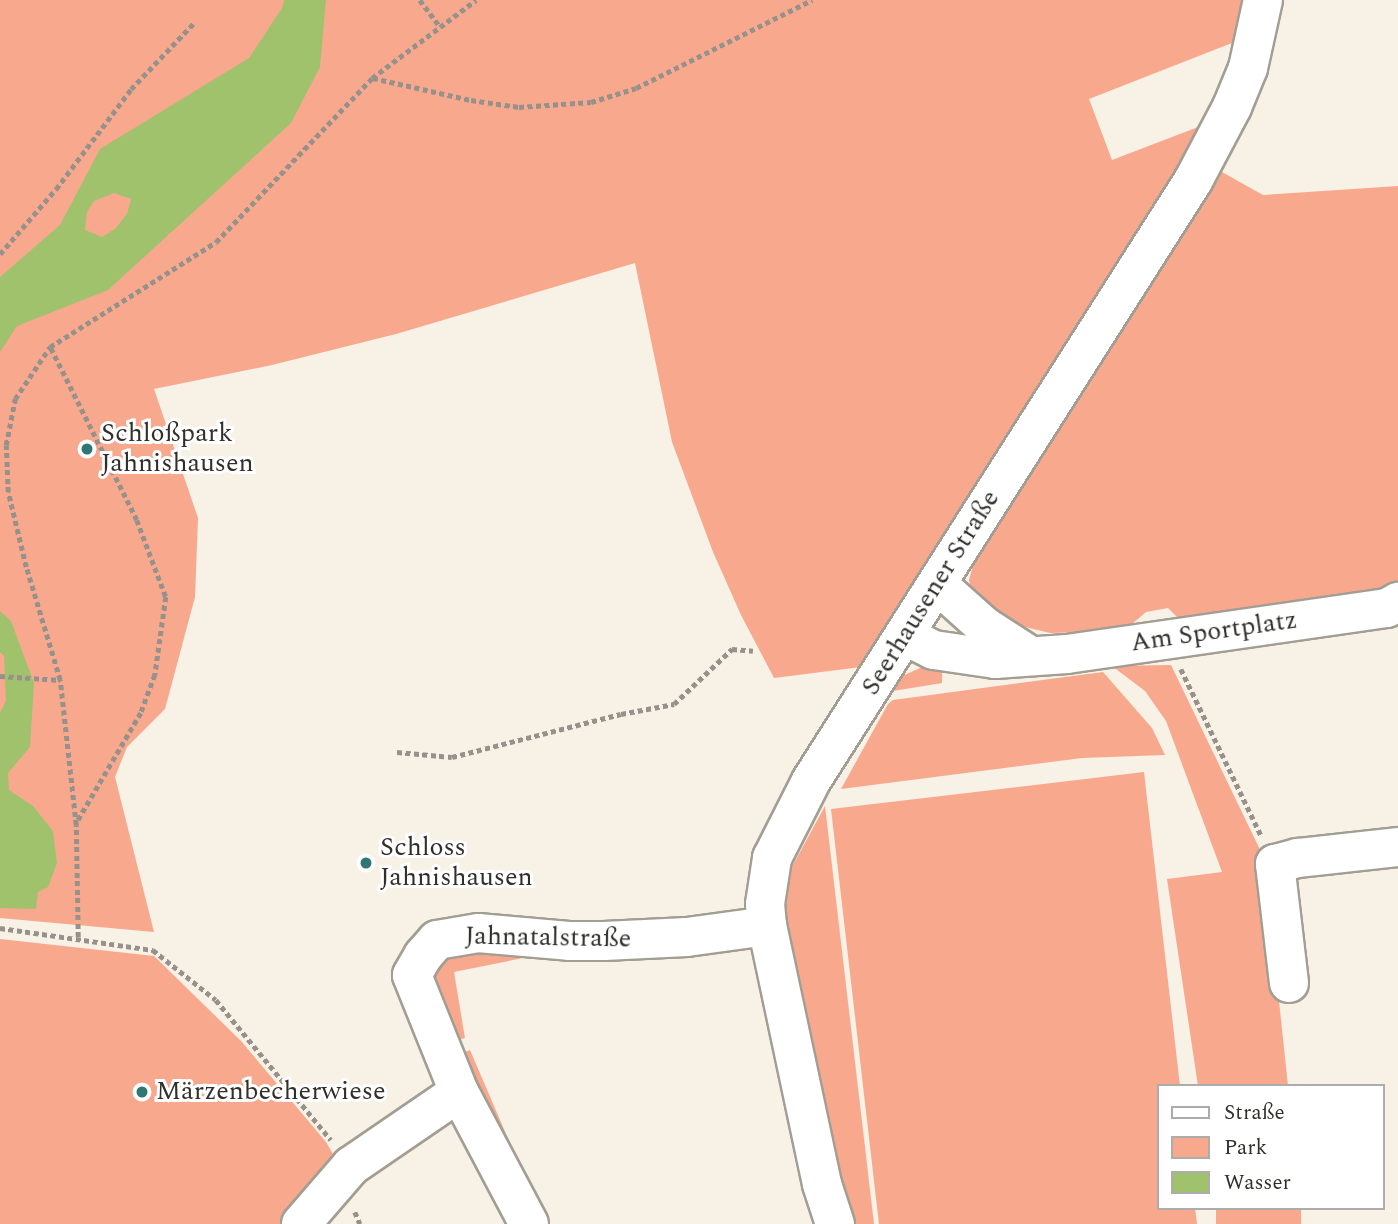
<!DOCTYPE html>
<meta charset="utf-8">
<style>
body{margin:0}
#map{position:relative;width:1398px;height:1224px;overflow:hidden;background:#f7f1e6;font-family:Spectral,serif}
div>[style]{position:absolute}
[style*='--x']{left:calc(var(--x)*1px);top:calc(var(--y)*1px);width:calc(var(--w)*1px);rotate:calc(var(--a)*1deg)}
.green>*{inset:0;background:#f8a88d;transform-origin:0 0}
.water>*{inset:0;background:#a0c26c}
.path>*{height:4.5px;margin-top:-2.25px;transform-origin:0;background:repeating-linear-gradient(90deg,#96928b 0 5px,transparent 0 8.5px)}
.roads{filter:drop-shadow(2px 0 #a39e93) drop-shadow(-2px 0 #a39e93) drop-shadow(0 2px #a39e93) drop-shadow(0 -2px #a39e93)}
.minor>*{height:38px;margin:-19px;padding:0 19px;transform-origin:19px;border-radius:19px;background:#fff}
.dots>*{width:19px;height:19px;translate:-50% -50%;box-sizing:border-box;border:4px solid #fff;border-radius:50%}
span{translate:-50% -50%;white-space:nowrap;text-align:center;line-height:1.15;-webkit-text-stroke:6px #fff;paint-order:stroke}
.poi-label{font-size:26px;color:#312f2b}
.left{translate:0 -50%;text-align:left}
.street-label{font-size:26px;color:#312f2b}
.legend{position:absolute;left:1157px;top:1084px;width:228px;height:126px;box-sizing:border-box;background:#fff;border:2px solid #adacaa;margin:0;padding:9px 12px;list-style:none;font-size:21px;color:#312f2b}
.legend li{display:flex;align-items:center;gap:14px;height:35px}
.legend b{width:35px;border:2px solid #adacaa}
</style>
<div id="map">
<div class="green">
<i style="clip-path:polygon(0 0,1245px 0,1237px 41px,1089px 99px,1112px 160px,1206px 124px,869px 666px,774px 678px,741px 615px,713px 552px,672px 442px,635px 263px,396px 334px,272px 365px,154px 389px,198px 518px,195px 597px,165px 709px,127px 747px,115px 777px,154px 932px,0 918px)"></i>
<i style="clip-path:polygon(1213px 167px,1263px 195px,1398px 186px,1398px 588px,1177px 617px,1168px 608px,1146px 612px,1132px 624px,1082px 632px,1050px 633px,1021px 626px,1000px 616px,971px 589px,969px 580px,975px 558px)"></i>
<i style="clip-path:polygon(1171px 665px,1264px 858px,1288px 1086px,1198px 1086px,1167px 879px,1222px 872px,1166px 721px,1145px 691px,1112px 666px)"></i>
<i style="clip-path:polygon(920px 668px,942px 668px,942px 683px,893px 691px,884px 697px,891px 681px)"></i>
<i style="clip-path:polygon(1103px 672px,1152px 728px,1165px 755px,1082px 758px,841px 789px,888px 704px,893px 700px)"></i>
<i style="clip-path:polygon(1144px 772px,1180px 1086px,1158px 1086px,1158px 1208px,1195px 1208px,1197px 1224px,879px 1224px,831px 809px)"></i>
<i style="clip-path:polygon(825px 806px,874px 1224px,851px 1224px,792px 964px,782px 898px,788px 874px)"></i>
<i style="clip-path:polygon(0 939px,154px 956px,241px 1041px,326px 1142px,337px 1161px,291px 1224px,0 1224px)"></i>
<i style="clip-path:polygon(568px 949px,454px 972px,465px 1038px,450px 1042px,431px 986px,435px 970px,443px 959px,453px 952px)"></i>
<i style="clip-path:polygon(470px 1050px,506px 1134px,523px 1170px,513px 1173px,455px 1056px)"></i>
<i style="left:1216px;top:1208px;width:85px;height:16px"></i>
</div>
<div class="water">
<i style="clip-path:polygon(evenodd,284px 0,326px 0,320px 67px,291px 123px,108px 290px,17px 326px,0 352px,0 277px,60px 225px,100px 149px,249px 58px,282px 8px,284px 0,114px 193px,131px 199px,127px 214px,115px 229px,102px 237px,85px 230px,87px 212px,94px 201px,114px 193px)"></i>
<i style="clip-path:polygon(0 611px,11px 621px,34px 683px,30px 747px,8px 773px,9px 790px,33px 806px,53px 831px,57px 863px,48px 887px,38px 892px,36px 909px,0 908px,0 713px,6px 701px,4px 656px,0 652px)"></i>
</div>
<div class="path">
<i style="--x:420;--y:0;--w:34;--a:53"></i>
<i style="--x:373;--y:78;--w:100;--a:12.7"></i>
<i style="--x:471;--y:100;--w:49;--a:8.3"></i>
<i style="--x:519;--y:107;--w:72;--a:-4"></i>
<i style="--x:591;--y:102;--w:47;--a:-17.3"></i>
<i style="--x:636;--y:88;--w:197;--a:-26.6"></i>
<i style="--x:0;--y:254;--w:86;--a:-49.3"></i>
<i style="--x:56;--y:189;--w:125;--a:-53.1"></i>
<i style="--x:131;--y:89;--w:90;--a:-46.4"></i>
<i style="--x:51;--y:348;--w:192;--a:63.4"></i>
<i style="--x:137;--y:520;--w:82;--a:69.4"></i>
<i style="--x:166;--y:597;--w:79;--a:98"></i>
<i style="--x:155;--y:675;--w:40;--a:110.2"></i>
<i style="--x:141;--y:713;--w:129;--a:120.4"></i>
<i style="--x:1181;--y:669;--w:184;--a:64.3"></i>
<i style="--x:0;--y:676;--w:60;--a:3.8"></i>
<i style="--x:397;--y:752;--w:55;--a:5.2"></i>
<i style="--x:452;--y:757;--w:174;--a:-14.3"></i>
<i style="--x:621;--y:714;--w:54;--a:-10.7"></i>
<i style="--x:674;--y:704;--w:80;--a:-43.5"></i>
<i style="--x:732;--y:649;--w:21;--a:5"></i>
<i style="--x:0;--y:928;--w:155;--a:8.2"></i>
<i style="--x:153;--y:950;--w:80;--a:38.4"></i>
<i style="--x:216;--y:1000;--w:181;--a:50.6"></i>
<i style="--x:78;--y:937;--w:112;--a:-91"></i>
<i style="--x:76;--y:825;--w:146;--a:-96.3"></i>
<i style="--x:60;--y:680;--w:118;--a:-106.7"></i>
<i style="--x:26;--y:567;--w:77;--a:-103.5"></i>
<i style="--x:8;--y:492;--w:47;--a:-92.4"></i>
<i style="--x:6;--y:445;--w:47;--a:-78.9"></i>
<i style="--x:15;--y:399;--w:63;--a:-56.1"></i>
<i style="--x:50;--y:347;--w:196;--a:-32.3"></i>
<i style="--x:216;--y:242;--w:226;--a:-46.4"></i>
<i style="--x:372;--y:78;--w:130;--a:-36.9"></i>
<i style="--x:355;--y:1212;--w:13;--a:67"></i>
</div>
<div class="roads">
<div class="minor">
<i style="--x:937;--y:584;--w:63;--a:41.8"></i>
<i style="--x:984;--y:626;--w:54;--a:32.8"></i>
<i style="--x:906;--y:636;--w:31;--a:27"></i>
<i style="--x:934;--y:650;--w:62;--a:8.4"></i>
<i style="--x:995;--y:659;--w:72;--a:-4"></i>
<i style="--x:1067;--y:654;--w:323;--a:-8.2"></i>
<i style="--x:1387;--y:608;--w:13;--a:-29"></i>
<i style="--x:1289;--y:983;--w:120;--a:-96.7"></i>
<i style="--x:1275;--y:864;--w:24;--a:-15"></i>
<i style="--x:1298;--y:858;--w:101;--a:-6.3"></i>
<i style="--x:301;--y:1224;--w:77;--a:-49.2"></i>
<i style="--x:351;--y:1166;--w:131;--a:-34.4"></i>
<i style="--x:529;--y:1224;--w:149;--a:-117.9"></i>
<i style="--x:459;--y:1092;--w:126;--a:-111.9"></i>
<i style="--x:412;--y:975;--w:22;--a:-60"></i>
<i style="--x:423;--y:956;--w:21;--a:-49"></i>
<i style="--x:437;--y:940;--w:42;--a:-9.7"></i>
<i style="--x:478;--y:933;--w:91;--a:5"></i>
<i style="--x:569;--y:941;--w:35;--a:0"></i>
<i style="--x:604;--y:941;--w:83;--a:-2.8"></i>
<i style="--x:687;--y:937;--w:81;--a:-7.8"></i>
<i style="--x:835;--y:1224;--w:42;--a:-108"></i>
<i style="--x:822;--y:1184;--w:264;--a:-102"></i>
<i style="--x:767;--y:926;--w:22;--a:-95"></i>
<i style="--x:765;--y:904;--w:47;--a:-81.3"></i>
<i style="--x:772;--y:858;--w:86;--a:-63.1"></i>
<i style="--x:811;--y:781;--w:711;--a:-57.52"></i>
<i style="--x:1193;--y:181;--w:84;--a:-62.2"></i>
<i style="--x:1232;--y:107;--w:42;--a:-67.7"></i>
<i style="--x:1248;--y:68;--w:70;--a:-77.6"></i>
</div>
</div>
<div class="dots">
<i style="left:87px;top:449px;background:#2e7775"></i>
<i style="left:366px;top:863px;background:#2e7775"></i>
<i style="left:142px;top:1092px;background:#2e7775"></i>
</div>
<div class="poi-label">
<span class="left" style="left:101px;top:449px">Schloßpark<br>Jahnishausen</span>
<span class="left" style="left:380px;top:863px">Schloss<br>Jahnishausen</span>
<span class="left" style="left:156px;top:1092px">Märzenbecherwiese</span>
</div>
<div class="street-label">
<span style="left:931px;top:593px;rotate:-58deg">Seerhausener Straße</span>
<span style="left:1214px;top:632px;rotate:-8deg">Am Sportplatz</span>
<span style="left:548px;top:938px;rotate:1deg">Jahnatalstraße</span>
</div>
<ul class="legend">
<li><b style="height:9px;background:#fff"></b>Straße</li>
<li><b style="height:19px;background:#f8a88d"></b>Park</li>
<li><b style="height:19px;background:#a0c26c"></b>Wasser</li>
</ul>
</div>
